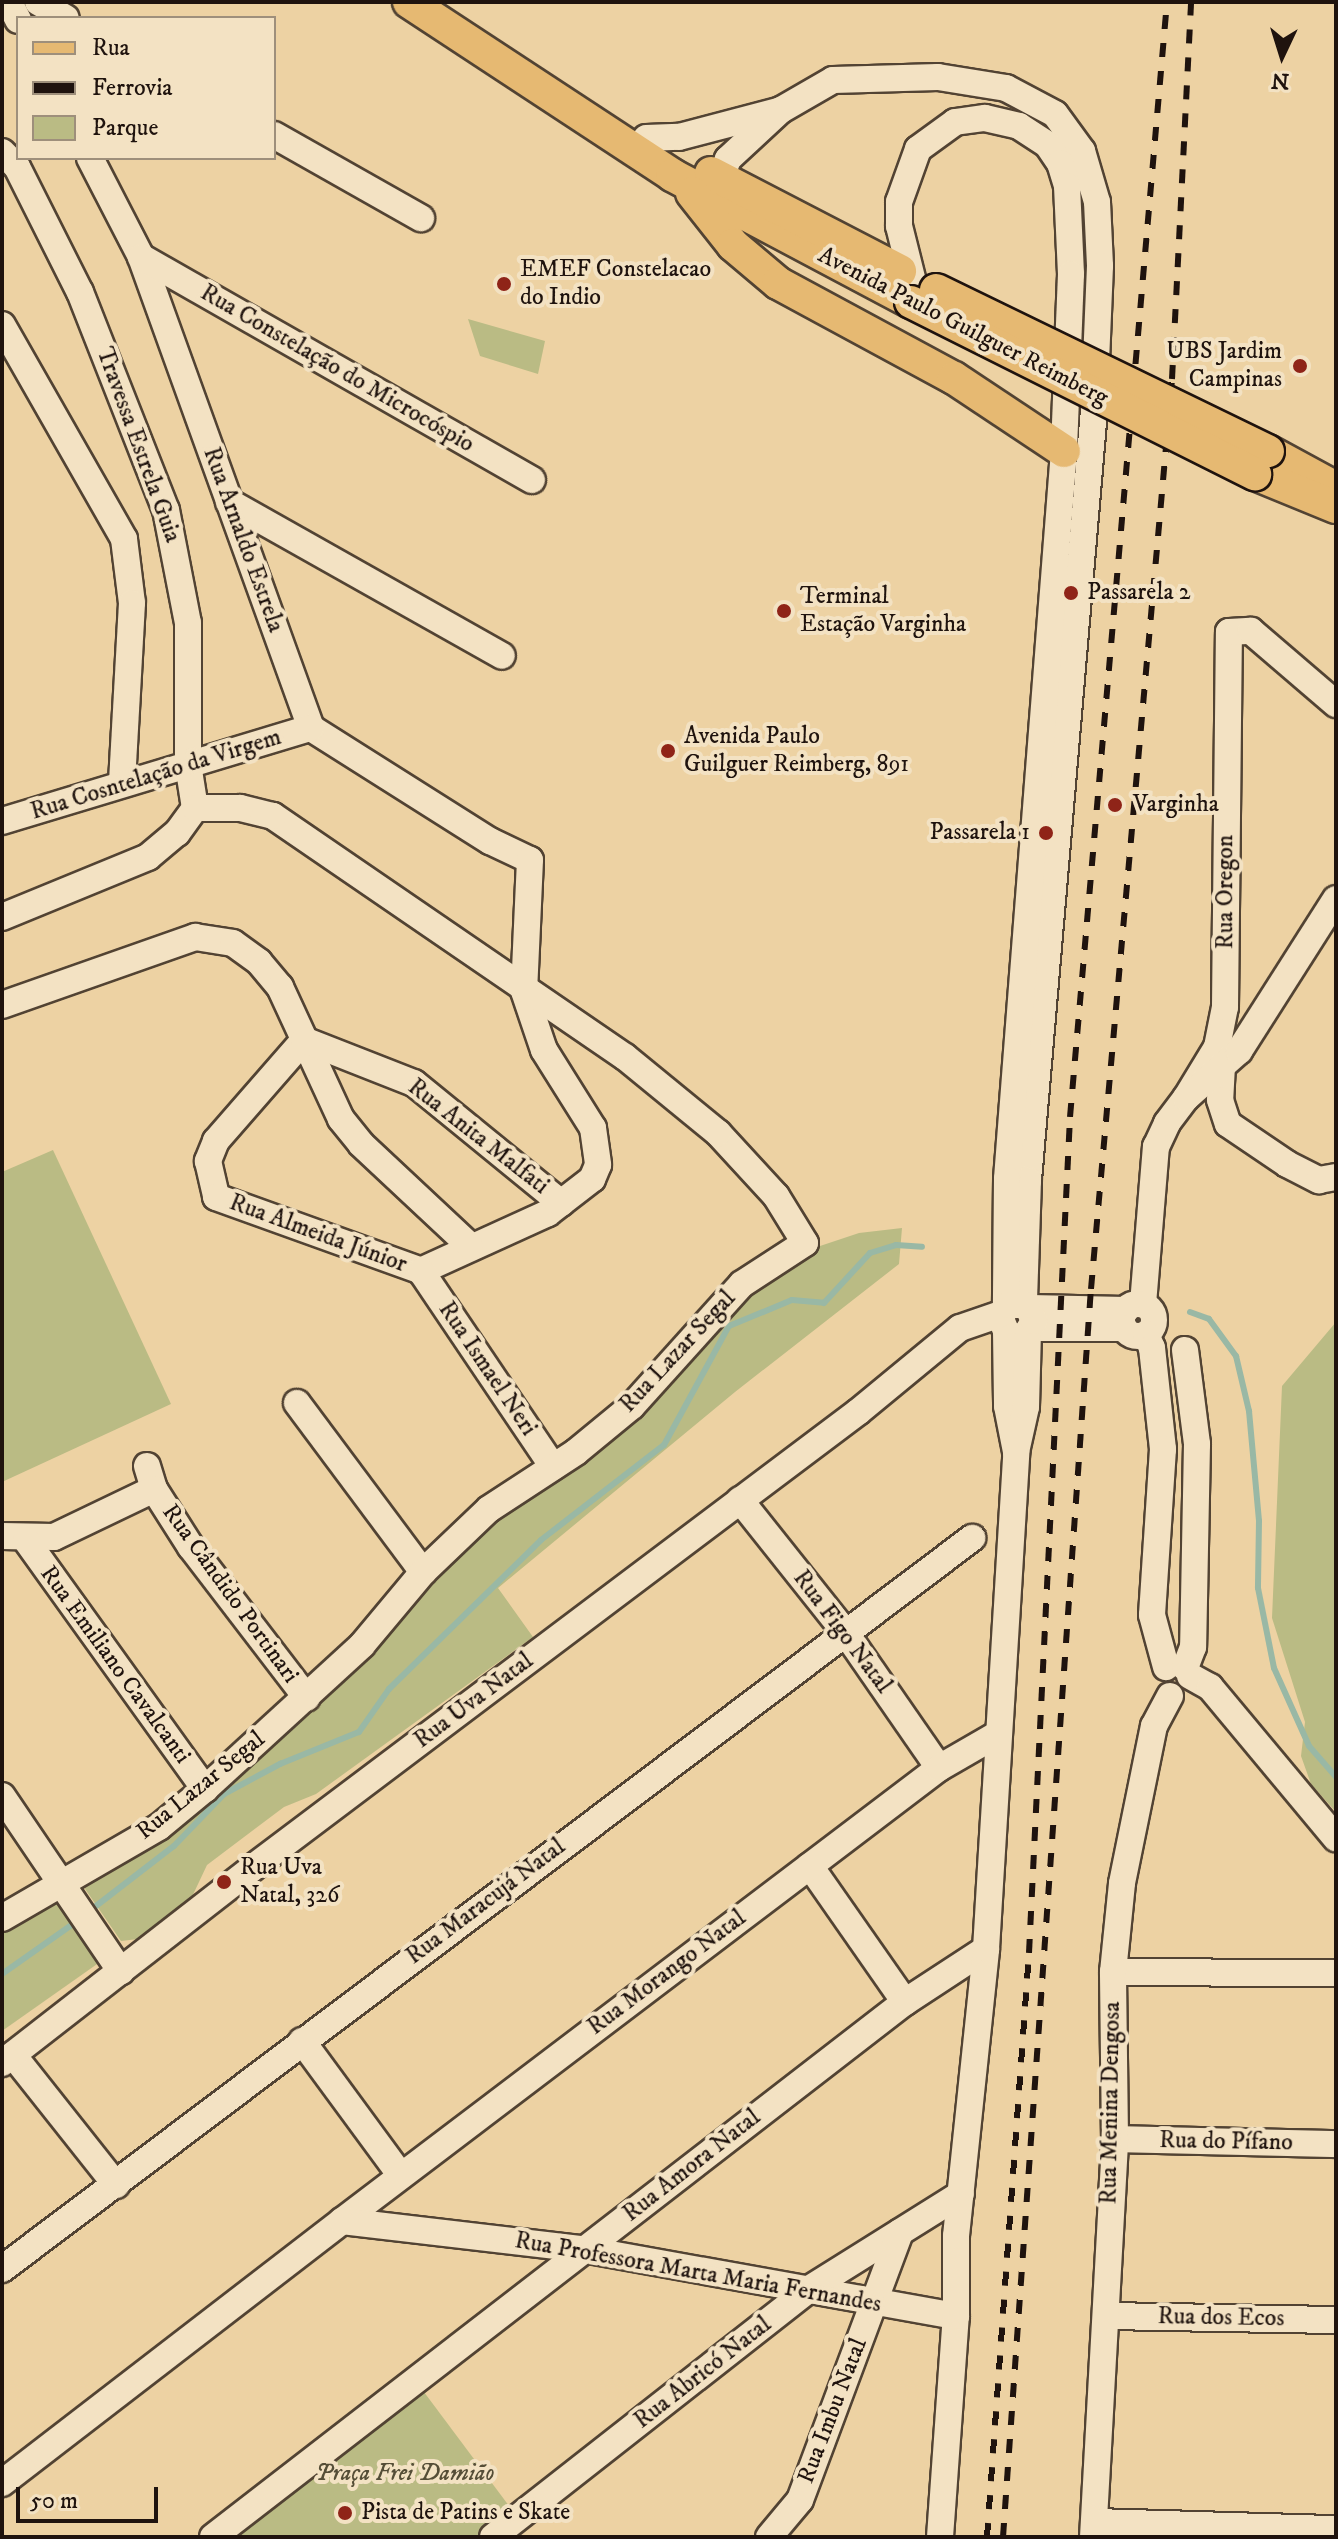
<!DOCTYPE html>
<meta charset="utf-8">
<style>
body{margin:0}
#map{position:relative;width:1338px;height:2539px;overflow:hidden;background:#edd2a3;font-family:"IM FELL DW Pica",serif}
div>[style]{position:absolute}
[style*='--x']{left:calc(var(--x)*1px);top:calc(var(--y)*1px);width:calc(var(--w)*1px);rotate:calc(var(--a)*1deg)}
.green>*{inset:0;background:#babb84}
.stream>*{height:6px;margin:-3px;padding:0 3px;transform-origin:3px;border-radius:3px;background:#99b8a5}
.roads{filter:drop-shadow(2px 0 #524333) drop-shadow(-2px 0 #524333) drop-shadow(0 2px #524333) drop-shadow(0 -2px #524333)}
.minor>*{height:26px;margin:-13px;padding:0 13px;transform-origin:13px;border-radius:13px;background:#f3e2c3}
.minor>.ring{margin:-13px;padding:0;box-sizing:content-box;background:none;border:26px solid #f3e2c3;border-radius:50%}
.major>*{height:32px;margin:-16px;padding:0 16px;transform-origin:16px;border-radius:16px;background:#e6b972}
.rail>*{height:6px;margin-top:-3px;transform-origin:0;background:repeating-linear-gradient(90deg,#1f130e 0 14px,transparent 0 28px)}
.bridges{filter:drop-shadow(2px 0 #1f130e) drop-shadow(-2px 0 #1f130e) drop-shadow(0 2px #1f130e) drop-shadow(0 -2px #1f130e)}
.major-bridge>*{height:32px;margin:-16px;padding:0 16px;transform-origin:16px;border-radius:16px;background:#e6b972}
.dots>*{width:22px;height:22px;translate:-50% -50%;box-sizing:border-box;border:4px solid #f3e2c3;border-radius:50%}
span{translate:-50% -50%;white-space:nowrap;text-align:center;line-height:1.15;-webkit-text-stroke:8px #f3e2c3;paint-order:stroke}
.poi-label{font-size:24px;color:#1f130e}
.left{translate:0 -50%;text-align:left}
.right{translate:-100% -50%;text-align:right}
.street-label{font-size:24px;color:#1f130e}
.park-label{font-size:24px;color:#554e37;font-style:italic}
.frame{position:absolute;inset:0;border:4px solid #1f130e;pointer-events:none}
.legend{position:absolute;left:16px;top:16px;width:260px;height:144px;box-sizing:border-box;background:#f3e2c3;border:2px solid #9e8f7b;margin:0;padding:10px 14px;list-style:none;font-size:24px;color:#1f130e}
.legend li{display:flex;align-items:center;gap:16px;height:40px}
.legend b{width:40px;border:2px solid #9e8f7b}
.north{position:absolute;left:1242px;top:16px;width:80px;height:80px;-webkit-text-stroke:6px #f3e2c3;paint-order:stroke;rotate:184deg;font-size:22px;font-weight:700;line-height:32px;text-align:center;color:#1f130e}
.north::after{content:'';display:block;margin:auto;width:28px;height:36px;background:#1f130e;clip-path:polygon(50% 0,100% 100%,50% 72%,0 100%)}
.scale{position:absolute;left:16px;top:2487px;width:142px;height:36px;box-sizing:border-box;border:4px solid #1f130e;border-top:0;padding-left:10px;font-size:24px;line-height:28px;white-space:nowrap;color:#1f130e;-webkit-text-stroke:6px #f3e2c3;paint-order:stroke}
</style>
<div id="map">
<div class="green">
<i style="clip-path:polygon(468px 319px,545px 341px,538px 374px,480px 356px)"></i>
<i style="clip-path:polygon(53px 1150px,171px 1404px,2px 1482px,2px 1172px)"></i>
<i style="clip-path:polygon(902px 1228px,899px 1264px,735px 1392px,498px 1588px,533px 1637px,316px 1794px,284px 1807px,207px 1865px,190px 1901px,138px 1939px,121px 1941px,83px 1886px,455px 1544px,599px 1440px,706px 1322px,799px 1253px,859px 1233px)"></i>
<i style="clip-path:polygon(1336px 1322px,1336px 1812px,1311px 1784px,1301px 1756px,1305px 1722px,1272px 1618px,1282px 1386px)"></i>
<i style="clip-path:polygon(54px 1896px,100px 1962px,2px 2031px,2px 1932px)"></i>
<i style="clip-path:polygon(418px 2384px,518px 2518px,493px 2537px,213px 2537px)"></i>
</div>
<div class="stream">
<i style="--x:1190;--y:1312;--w:20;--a:20"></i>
<i style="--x:1209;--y:1319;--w:46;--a:53.9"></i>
<i style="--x:1236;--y:1356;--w:57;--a:76.7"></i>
<i style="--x:1249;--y:1411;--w:110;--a:84.8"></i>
<i style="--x:1259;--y:1521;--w:67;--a:90.9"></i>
<i style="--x:1258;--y:1588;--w:82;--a:78.7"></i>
<i style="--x:1274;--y:1668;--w:85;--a:65.8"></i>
<i style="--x:1309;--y:1746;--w:41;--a:48.9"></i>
<i style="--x:96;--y:1906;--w:98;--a:-37.6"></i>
<i style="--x:174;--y:1846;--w:72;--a:-46.1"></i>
<i style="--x:224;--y:1794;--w:64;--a:-28.2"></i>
<i style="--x:280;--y:1764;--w:85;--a:-22.1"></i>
<i style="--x:359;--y:1732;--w:52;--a:-55.1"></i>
<i style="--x:389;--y:1689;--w:213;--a:-44.4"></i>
<i style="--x:541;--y:1540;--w:155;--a:-37.7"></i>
<i style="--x:664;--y:1445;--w:136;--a:-61.4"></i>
<i style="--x:729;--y:1326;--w:68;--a:-22.4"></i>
<i style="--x:792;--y:1300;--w:32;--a:5"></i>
<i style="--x:824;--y:1303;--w:68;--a:-47.4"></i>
<i style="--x:870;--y:1253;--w:27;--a:-17"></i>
<i style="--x:896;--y:1245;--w:26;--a:4"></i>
<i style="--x:2;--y:1974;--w:92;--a:-35.2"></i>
</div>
<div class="roads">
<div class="minor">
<i style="--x:9;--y:2;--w:20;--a:63"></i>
<i style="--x:38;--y:2;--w:32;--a:30"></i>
<i style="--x:274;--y:135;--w:169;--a:29.5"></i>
<i style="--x:646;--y:138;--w:33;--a:-2"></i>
<i style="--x:679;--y:137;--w:102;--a:-14.7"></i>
<i style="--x:2;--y:152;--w:21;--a:45"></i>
<i style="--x:17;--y:167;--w:140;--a:63.3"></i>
<i style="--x:80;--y:292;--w:234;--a:68.5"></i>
<i style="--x:166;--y:510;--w:115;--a:79"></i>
<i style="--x:188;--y:623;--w:141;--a:90"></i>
<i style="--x:188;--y:764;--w:45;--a:81"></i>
<i style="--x:90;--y:158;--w:111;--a:62.7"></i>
<i style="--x:141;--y:257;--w:501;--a:70.15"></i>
<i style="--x:311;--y:728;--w:212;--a:32.3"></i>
<i style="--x:490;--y:841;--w:44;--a:25.4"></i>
<i style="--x:530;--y:860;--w:131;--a:92.6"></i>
<i style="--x:524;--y:991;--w:62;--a:71.3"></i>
<i style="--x:544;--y:1050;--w:92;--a:57.9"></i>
<i style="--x:593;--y:1128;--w:37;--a:82"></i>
<i style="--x:598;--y:1165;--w:15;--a:113"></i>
<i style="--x:592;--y:1179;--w:56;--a:142.3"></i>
<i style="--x:548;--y:1213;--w:140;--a:155.5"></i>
<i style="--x:721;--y:178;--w:20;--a:-70"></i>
<i style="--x:728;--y:159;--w:72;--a:-42.8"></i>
<i style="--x:781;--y:110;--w:60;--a:-30"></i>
<i style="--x:833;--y:80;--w:105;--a:-1.6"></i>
<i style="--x:938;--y:77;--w:69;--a:9.2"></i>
<i style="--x:1006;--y:88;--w:55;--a:28"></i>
<i style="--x:1055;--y:114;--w:46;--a:53.9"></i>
<i style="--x:1082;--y:151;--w:53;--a:73.6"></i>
<i style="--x:1097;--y:202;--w:64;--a:87.3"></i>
<i style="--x:1100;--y:266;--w:144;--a:92.4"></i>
<i style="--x:1094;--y:410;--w:773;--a:94.9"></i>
<i style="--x:1028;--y:1180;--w:123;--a:91.9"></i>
<i style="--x:141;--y:257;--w:450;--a:29.7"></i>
<i style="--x:912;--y:278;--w:54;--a:-104"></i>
<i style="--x:899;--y:226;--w:24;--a:-90"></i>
<i style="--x:899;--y:202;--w:56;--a:-70.3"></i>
<i style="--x:918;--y:149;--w:46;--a:-36.1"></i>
<i style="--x:955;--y:122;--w:30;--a:-8"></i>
<i style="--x:985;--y:118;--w:35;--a:13"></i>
<i style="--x:1019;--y:126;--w:33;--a:33"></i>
<i style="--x:1047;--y:144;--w:23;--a:56"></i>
<i style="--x:1060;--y:163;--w:24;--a:73"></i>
<i style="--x:1067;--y:186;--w:88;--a:87.4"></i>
<i style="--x:1071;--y:274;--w:177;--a:92.3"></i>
<i style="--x:1064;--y:451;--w:730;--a:94.48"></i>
<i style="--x:1007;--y:1179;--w:127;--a:90.5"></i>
<i style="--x:1006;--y:1306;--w:14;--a:111"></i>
<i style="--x:1001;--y:1319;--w:13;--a:67"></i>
<i style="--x:1006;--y:1331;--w:75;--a:89.2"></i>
<i style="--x:1007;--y:1406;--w:47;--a:78.9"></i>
<i style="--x:2;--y:325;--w:246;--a:60.3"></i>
<i style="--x:124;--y:539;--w:64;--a:82.9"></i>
<i style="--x:132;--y:603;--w:180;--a:93.2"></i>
<i style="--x:229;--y:502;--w:313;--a:29.4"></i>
<i style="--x:2;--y:821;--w:323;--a:-16.8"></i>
<i style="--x:2;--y:917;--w:158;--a:-22.3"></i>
<i style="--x:148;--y:857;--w:38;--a:-40"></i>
<i style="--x:177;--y:833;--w:31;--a:-54"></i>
<i style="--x:2;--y:1005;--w:205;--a:-19.4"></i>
<i style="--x:195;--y:937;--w:38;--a:9"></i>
<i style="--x:233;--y:943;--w:32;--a:36"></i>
<i style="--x:259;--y:962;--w:33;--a:50"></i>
<i style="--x:280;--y:987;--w:145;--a:65.2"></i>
<i style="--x:341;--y:1119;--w:32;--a:51"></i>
<i style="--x:361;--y:1144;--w:149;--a:43.1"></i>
<i style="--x:304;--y:1040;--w:134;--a:131.1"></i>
<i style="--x:216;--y:1141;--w:22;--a:112"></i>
<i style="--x:208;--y:1161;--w:37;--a:77"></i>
<i style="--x:216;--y:1197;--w:218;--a:19.8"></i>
<i style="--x:304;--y:1040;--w:118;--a:21.4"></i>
<i style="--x:414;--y:1083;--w:190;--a:39.2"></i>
<i style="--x:1222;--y:1065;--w:35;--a:93"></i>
<i style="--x:1220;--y:1100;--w:25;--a:72"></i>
<i style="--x:1228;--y:1124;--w:71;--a:34.1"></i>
<i style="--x:1287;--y:1164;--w:36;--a:27"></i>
<i style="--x:1319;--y:1180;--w:17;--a:-10"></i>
<i style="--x:1186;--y:1098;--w:60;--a:-58.7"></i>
<i style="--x:1217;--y:1047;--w:41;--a:-78.7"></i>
<i style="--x:1225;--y:1007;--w:375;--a:-89.4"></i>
<i style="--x:1229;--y:632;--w:22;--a:-3"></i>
<i style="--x:1251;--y:631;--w:112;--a:40.7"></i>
<i style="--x:421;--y:1271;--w:236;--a:56"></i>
<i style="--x:1143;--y:1304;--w:158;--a:-85.3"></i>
<i style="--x:1156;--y:1147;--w:26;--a:-65"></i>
<i style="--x:1167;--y:1123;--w:31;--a:-53"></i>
<i style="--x:1186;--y:1098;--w:71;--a:-41.6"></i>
<i style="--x:1239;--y:1051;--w:180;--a:-57.5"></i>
<i class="ring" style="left:1122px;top:1304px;width:6px;height:6px"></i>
<i style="--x:1030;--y:1308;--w:96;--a:1.2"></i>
<i style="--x:1031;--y:1328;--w:93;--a:0"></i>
<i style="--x:1146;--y:1334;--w:15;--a:67"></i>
<i style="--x:1152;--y:1348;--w:102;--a:83.8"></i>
<i style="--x:1163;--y:1449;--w:166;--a:93.8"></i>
<i style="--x:1152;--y:1615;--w:54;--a:74.9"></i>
<i style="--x:1185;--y:1350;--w:95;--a:82.7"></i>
<i style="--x:1197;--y:1444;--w:203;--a:91.1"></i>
<i style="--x:1193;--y:1647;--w:22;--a:111"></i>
<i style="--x:297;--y:1403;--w:211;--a:53.3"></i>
<i style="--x:147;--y:1466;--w:24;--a:73"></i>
<i style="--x:154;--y:1489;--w:69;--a:57.5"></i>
<i style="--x:191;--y:1547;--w:190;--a:52.5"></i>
<i style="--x:740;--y:1500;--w:169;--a:51.5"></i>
<i style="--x:845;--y:1632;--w:165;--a:55.3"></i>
<i style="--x:2;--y:1536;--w:52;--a:1.1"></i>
<i style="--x:54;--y:1537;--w:111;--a:-25.6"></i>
<i style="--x:26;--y:1540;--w:307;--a:54.3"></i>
<i style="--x:1190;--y:1676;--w:23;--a:29"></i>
<i style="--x:1210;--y:1687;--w:197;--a:50.2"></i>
<i style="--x:2;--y:1796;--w:212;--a:55.9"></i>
<i style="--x:810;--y:1866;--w:166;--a:55.1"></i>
<i style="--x:2;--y:1918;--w:181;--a:-30.1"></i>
<i style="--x:159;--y:1827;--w:60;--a:-39.6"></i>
<i style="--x:205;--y:1789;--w:213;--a:-42.5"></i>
<i style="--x:362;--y:1645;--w:95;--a:-50.1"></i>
<i style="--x:423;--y:1572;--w:91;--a:-43.7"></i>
<i style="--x:489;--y:1509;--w:104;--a:-33.2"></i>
<i style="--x:576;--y:1452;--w:72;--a:-39.4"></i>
<i style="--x:632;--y:1406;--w:164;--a:-48"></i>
<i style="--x:742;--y:1284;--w:75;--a:-33.1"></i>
<i style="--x:805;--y:1243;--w:55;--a:-121.7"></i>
<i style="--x:776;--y:1196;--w:86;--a:-132.6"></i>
<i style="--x:718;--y:1133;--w:120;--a:-140.7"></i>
<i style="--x:625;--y:1057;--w:427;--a:-145.6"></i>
<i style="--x:273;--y:816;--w:34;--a:-166"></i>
<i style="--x:240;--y:808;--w:45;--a:180"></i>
<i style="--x:1113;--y:1972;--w:223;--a:0.3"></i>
<i style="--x:302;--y:2041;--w:164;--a:53.7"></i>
<i style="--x:13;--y:2055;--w:166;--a:51.6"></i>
<i style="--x:2;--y:2063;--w:316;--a:-37.9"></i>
<i style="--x:251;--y:1869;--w:760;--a:-36.98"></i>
<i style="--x:858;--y:1412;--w:132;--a:-39.5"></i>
<i style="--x:960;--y:1328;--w:43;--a:-18.9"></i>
<i style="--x:1115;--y:2139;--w:221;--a:1.3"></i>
<i style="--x:342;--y:2221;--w:749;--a:-37.19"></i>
<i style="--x:939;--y:1768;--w:68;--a:-30"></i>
<i style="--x:2;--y:2269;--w:1215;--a:-37"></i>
<i style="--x:1106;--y:2316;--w:230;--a:1"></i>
<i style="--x:2;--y:2483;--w:429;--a:-37.6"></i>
<i style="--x:342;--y:2221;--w:248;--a:6.7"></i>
<i style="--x:588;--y:2250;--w:374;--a:10.2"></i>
<i style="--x:1095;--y:2522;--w:241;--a:1.7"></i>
<i style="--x:213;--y:2537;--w:875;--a:-37.71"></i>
<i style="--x:905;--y:2002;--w:97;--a:-33.2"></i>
<i style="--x:493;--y:2537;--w:402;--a:-38.1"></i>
<i style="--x:809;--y:2289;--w:179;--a:-32"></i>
<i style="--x:769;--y:2537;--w:48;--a:-50"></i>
<i style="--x:800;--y:2500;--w:286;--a:-69.5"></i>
<i style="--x:940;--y:2537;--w:222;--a:-85.9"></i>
<i style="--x:956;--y:2316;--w:80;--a:-90"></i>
<i style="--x:956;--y:2236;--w:289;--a:-84"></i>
<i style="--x:986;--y:1949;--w:498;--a:-86.5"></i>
<i style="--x:1016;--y:1452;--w:46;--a:-77.5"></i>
<i style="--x:1026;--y:1407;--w:76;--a:-88.5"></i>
<i style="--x:1028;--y:1331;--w:12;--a:-59"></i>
<i style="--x:1034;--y:1321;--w:17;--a:-114"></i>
<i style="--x:1027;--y:1305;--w:19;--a:180"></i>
<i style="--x:1093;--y:2537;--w:399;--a:-86.8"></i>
<i style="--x:1115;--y:2139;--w:167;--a:-90.7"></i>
<i style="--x:1113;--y:1972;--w:89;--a:-84.2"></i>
<i style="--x:1122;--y:1883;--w:160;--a:-78.5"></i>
<i style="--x:1154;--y:1726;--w:34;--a:-62"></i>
</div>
<div class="major">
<i style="--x:409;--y:2;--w:315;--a:33.3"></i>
<i style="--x:672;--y:175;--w:271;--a:28"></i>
<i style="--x:711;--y:173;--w:213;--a:27.4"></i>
<i style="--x:692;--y:193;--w:66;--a:51.7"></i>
<i style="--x:733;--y:245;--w:59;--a:40.2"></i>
<i style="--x:778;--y:283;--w:200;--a:28.4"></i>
<i style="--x:954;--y:378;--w:132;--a:33.6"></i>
<i style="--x:1268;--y:451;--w:77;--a:28.6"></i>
<i style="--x:1255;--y:474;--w:87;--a:22.2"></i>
</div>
</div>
<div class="rail">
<i style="--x:987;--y:2537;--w:586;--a:-85.89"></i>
<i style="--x:1029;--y:1953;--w:837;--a:-87.19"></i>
<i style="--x:1070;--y:1117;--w:1119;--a:-85.03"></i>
<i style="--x:1003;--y:2537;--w:1251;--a:-85.97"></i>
<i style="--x:1091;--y:1289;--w:914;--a:-84.91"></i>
<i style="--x:1172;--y:379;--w:377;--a:-87.1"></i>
</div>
<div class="bridges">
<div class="major-bridge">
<i style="--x:936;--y:290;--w:369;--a:25.9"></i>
<i style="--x:911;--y:302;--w:385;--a:26.6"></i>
</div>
</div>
<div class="dots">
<i style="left:504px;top:284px;background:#8f2418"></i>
<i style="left:1300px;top:366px;background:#8f2418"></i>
<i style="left:1071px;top:593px;background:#8f2418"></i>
<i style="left:784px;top:611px;background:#8f2418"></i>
<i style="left:668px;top:751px;background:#8f2418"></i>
<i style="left:1115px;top:805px;background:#8f2418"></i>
<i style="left:1046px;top:833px;background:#8f2418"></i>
<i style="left:224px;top:1882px;background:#8f2418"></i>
<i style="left:345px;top:2513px;background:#8f2418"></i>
</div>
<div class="poi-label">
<span class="left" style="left:520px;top:284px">EMEF Constelacao<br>do Indio</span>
<span class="right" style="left:1282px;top:366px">UBS Jardim<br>Campinas</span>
<span class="left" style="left:1087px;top:593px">Passarela 2</span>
<span class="left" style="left:800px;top:611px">Terminal<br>Estação Varginha</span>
<span class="left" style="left:684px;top:751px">Avenida Paulo<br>Guilguer Reimberg, 891</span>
<span class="left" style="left:1133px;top:805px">Varginha</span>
<span class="right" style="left:1030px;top:833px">Passarela 1</span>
<span class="left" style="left:240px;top:1882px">Rua Uva<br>Natal, 326</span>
<span class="left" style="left:361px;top:2513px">Pista de Patins e Skate</span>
</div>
<div class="street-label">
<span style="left:963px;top:327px;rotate:27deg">Avenida Paulo Guilguer Reimberg</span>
<span style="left:337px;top:369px;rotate:30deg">Rua Constelação do Microcóspio</span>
<span style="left:138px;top:445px;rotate:70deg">Travessa Estrela Guia</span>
<span style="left:243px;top:540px;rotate:70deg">Rua Arnaldo Estrela</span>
<span style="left:156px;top:775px;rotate:-17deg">Rua Cosntelação da Virgem</span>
<span style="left:1226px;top:892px;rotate:-90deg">Rua Oregon</span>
<span style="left:478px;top:1137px;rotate:38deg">Rua Anita Malfati</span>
<span style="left:318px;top:1234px;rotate:20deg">Rua Almeida Júnior</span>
<span style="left:678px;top:1352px;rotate:-47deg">Rua Lazar Segal</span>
<span style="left:487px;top:1369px;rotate:56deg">Rua Ismael Neri</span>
<span style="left:230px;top:1594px;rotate:54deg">Rua Cândido Portinari</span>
<span style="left:842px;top:1632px;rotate:53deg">Rua Figo Natal</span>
<span style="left:115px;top:1665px;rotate:54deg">Rua Emiliano Cavalcanti</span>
<span style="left:474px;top:1701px;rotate:-37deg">Rua Uva Natal</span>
<span style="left:201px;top:1786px;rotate:-39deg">Rua Lazar Segal</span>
<span style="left:486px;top:1902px;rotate:-37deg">Rua Maracujá Natal</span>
<span style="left:667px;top:1973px;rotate:-37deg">Rua Morango Natal</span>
<span style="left:1111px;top:2103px;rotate:-89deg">Rua Menina Dengosa</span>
<span style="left:1226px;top:2142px;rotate:1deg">Rua do Pífano</span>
<span style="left:692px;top:2166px;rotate:-38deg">Rua Amora Natal</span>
<span style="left:698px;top:2273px;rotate:10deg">Rua Professora Marta Maria Fernandes</span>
<span style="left:1221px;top:2318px;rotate:1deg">Rua dos Ecos</span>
<span style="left:703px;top:2373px;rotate:-38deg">Rua Abricó Natal</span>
<span style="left:833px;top:2411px;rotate:-69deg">Rua Imbu Natal</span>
</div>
<div class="park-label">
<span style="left:405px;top:2474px">Praça Frei Damião</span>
</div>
<div class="frame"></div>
<ul class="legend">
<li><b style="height:10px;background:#e6b972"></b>Rua</li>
<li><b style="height:10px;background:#1f130e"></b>Ferrovia</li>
<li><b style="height:22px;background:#babb84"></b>Parque</li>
</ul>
<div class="north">N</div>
<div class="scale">50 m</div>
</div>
